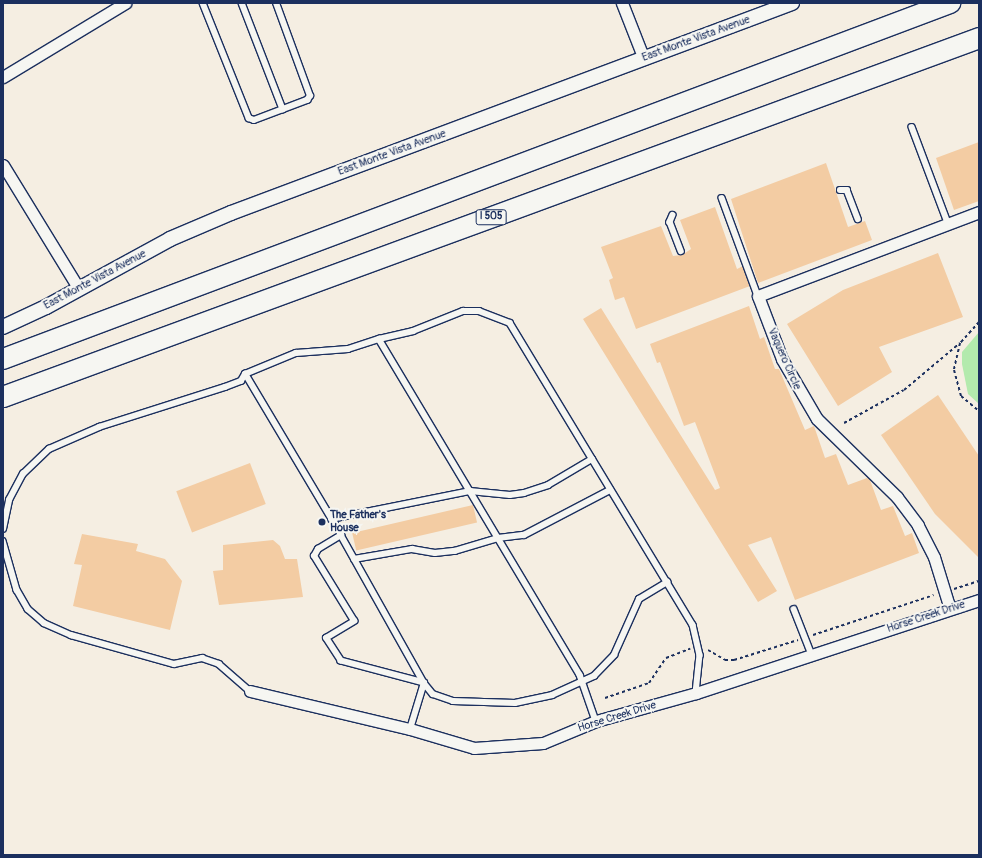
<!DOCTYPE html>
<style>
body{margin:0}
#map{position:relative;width:982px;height:858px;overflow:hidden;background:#f5eee2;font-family:Pangolin,sans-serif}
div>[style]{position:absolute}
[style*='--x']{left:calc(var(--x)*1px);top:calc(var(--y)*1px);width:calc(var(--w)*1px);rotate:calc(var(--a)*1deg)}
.green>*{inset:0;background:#b3eaad}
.building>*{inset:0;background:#f3cca3;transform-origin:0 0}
.path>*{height:2px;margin-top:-1px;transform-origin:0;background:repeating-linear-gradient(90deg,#1b2f5e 0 3px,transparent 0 6px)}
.roads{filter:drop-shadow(1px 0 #1b2f5e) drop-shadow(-1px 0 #1b2f5e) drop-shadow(0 1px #1b2f5e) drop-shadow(0 -1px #1b2f5e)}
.service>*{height:5.5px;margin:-2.75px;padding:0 2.75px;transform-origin:2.75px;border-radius:2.75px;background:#f6f6f2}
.minor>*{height:11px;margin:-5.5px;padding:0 5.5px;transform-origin:5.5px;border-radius:5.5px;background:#f6f6f2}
.tertiary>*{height:14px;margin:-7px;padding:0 7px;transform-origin:7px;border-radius:7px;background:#f6f6f2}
.motorway>*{height:20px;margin:-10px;padding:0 10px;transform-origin:10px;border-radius:10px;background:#f6f6f2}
.dots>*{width:11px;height:11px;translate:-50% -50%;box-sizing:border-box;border:2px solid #f6f6f2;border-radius:50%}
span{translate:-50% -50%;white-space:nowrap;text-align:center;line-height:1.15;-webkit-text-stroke:4px #f6f6f2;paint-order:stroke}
.shield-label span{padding:1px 3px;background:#f6f6f2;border:1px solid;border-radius:3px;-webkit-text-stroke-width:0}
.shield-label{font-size:10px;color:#1b2f5e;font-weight:700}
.street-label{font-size:11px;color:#1b2f5e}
.poi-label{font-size:11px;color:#1b2f5e;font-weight:700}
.left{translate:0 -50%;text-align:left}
.frame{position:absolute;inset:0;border:4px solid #1b2f5e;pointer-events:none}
</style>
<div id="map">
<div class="green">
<i style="clip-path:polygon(979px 332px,979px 404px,968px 394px,962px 364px,962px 352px)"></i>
</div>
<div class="building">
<i style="clip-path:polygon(979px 142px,979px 201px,954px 210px,936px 158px)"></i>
<i style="clip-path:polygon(826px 163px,848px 227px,865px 221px,872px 240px,758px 283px,731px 199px)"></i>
<i style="clip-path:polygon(715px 207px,737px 269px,743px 266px,750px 286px,636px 329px,624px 297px,615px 300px,609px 280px,613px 278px,601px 247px,661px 226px,673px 256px,682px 255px,691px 249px,680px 220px)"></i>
<i style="clip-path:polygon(938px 253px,963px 317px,879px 347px,892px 372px,838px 406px,787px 324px,843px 290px)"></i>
<i style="clip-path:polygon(749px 306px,760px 339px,764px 337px,775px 369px,779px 369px,805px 430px,814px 426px,825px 458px,836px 454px,848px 485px,867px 478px,870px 480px,881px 510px,893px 506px,905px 536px,912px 533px,919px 553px,795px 600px,771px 537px,748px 545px,777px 591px,758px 602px,583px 319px,601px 308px,715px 490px,720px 488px,695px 422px,684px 426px,660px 362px,657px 363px,650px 344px)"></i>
<i style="clip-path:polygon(938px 395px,979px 456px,979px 558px,935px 514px,881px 435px)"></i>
<i style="left:250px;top:463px;width:44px;height:79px;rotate:69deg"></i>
<i style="left:473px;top:505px;width:18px;height:124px;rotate:77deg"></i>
<i style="clip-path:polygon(82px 534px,138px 544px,136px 551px,165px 559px,182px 581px,170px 630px,73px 606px,82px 565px,74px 564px)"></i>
<i style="clip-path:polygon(273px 540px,280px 546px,285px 559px,297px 559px,303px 597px,219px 605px,213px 571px,223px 570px,223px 545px)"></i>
</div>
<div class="path">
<i style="--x:979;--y:322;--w:28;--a:132"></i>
<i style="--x:960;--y:343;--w:28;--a:103"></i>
<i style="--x:954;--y:370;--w:27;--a:75"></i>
<i style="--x:961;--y:396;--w:23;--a:40"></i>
<i style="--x:844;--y:423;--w:68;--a:-28.8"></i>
<i style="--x:904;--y:390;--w:73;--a:-40"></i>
<i style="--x:954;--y:589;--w:26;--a:-18"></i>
<i style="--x:813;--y:635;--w:127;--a:-18.3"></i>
<i style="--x:708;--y:650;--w:20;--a:30"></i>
<i style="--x:725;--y:660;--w:9;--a:0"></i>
<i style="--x:734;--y:660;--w:67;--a:-17.4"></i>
<i style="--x:605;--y:698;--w:46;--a:-18.8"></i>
<i style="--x:649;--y:683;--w:30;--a:-56"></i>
<i style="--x:666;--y:658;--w:26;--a:-21"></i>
</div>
<div class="roads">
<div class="service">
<i style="--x:203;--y:3;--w:124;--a:68.2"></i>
<i style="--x:249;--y:118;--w:5;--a:22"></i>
<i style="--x:254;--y:120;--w:57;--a:-20.7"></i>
<i style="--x:307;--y:100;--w:5;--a:-53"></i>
<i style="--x:310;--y:96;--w:99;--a:-110.1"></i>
<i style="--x:242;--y:3;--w:114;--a:68.9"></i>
<i style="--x:912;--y:127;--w:103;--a:69.4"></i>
<i style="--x:840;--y:190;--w:7;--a:0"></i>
<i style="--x:847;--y:190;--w:31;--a:69"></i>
<i style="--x:722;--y:198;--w:104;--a:69.8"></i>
<i style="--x:673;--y:215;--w:8;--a:113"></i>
<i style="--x:670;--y:222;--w:31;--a:69"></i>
<i style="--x:379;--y:339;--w:35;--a:-13"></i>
<i style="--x:413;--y:331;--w:54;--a:-21.8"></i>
<i style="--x:463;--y:311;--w:16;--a:0"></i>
<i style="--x:479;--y:311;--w:33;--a:21"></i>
<i style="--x:510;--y:323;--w:353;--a:58.8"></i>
<i style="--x:693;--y:625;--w:31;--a:77"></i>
<i style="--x:700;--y:655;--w:38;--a:96"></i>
<i style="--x:331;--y:519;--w:142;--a:-11.4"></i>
<i style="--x:470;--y:491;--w:40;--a:5.7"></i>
<i style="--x:510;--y:495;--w:14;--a:-8"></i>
<i style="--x:524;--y:493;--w:25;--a:-18"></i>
<i style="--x:548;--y:485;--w:51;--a:-30.6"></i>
<i style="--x:3;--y:529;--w:30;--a:-78"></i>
<i style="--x:9;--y:500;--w:30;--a:-62"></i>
<i style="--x:23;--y:474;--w:36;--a:-44"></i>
<i style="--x:49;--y:449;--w:55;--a:-23.7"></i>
<i style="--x:99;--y:427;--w:132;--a:-17.6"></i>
<i style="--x:225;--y:387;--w:17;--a:-21"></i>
<i style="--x:241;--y:381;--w:8;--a:-60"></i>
<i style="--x:341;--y:535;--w:170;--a:60.7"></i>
<i style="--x:424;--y:683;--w:14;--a:51"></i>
<i style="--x:433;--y:694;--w:21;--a:19"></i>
<i style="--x:453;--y:701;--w:62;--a:1.8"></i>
<i style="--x:515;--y:703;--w:38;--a:-12"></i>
<i style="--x:552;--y:695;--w:46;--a:-24.3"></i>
<i style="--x:594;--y:676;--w:29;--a:-46"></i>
<i style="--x:614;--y:655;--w:61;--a:-65.9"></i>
<i style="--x:639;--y:599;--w:33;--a:-31"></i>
<i style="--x:3;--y:541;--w:51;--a:74.1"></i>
<i style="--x:17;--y:590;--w:22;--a:60"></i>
<i style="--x:28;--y:609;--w:21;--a:41"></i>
<i style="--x:44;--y:623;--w:30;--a:24"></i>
<i style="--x:71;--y:635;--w:107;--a:15.7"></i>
<i style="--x:174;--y:664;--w:29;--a:-12"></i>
<i style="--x:202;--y:658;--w:18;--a:19"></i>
<i style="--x:219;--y:664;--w:41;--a:41.1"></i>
<i style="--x:354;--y:559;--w:59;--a:-9.8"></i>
<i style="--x:412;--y:549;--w:23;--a:10"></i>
<i style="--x:435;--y:553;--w:20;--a:-6"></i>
<i style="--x:455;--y:551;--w:45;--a:-16.8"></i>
<i style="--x:498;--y:538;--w:26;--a:-7"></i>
<i style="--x:524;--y:535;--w:97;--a:-27.6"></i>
<i style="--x:794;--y:609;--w:49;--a:68.6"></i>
<i style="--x:410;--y:729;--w:48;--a:-73.1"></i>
<i style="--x:424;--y:683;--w:86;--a:-165.2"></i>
<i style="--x:341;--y:661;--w:27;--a:-123"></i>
<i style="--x:326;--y:638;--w:33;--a:-31"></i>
<i style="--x:354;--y:621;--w:76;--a:-121.6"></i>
<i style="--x:314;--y:556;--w:8;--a:-60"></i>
<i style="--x:318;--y:549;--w:27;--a:-31"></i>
<i style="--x:341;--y:535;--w:187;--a:-120.8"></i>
<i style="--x:245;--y:374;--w:55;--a:-22.4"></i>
<i style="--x:296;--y:353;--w:52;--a:-4.4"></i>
<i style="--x:348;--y:349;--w:33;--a:-18"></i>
<i style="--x:379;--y:339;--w:392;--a:59.1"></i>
<i style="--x:580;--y:675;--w:49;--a:70.8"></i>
</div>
<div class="minor">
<i style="--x:622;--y:3;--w:60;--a:68.6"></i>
<i style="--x:3;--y:77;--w:143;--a:-31.2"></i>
<i style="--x:3;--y:165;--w:145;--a:58.5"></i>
<i style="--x:950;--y:609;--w:54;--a:-107.1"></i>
<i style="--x:934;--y:557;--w:36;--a:-117"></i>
<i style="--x:918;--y:525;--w:35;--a:-127"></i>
<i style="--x:897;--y:497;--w:112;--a:-135.7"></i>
<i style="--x:817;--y:419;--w:69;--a:-120.3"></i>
<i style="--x:782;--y:359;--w:67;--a:-110.9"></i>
<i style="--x:758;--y:296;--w:236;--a:-20.8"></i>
<i style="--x:250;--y:691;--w:164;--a:13.4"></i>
<i style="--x:410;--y:729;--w:67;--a:16.5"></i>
<i style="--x:474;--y:748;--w:69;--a:-4.1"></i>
<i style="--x:543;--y:743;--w:57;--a:-22.5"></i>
<i style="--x:596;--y:721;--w:104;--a:-15.6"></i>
<i style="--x:696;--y:693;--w:298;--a:-18.2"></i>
</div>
<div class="tertiary">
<i style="--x:3;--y:327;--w:47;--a:-24.9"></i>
<i style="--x:46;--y:307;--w:141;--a:-28.7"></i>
<i style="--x:170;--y:239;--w:66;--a:-23.1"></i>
<i style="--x:231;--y:213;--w:599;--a:-20.52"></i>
</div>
<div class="motorway">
<i style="--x:3;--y:359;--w:1012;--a:-20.6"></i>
<i style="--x:3;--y:397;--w:1040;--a:-20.19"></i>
</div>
</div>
<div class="dots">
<i style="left:322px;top:522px;background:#1b2f5e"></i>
</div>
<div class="shield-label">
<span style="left:491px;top:217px">I 505</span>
</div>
<div class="street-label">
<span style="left:696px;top:39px;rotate:-20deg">East Monte Vista Avenue</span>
<span style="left:392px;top:153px;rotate:-20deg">East Monte Vista Avenue</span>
<span style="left:95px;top:280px;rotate:-28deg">East Monte Vista Avenue</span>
<span style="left:784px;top:359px;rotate:66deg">Vaquero Circle</span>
<span style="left:926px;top:617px;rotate:-18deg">Horse Creek Drive</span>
<span style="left:617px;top:717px;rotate:-17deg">Horse Creek Drive</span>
</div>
<div class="poi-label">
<span class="left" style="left:330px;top:522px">The Father's<br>House</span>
</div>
<div class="frame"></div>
</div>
